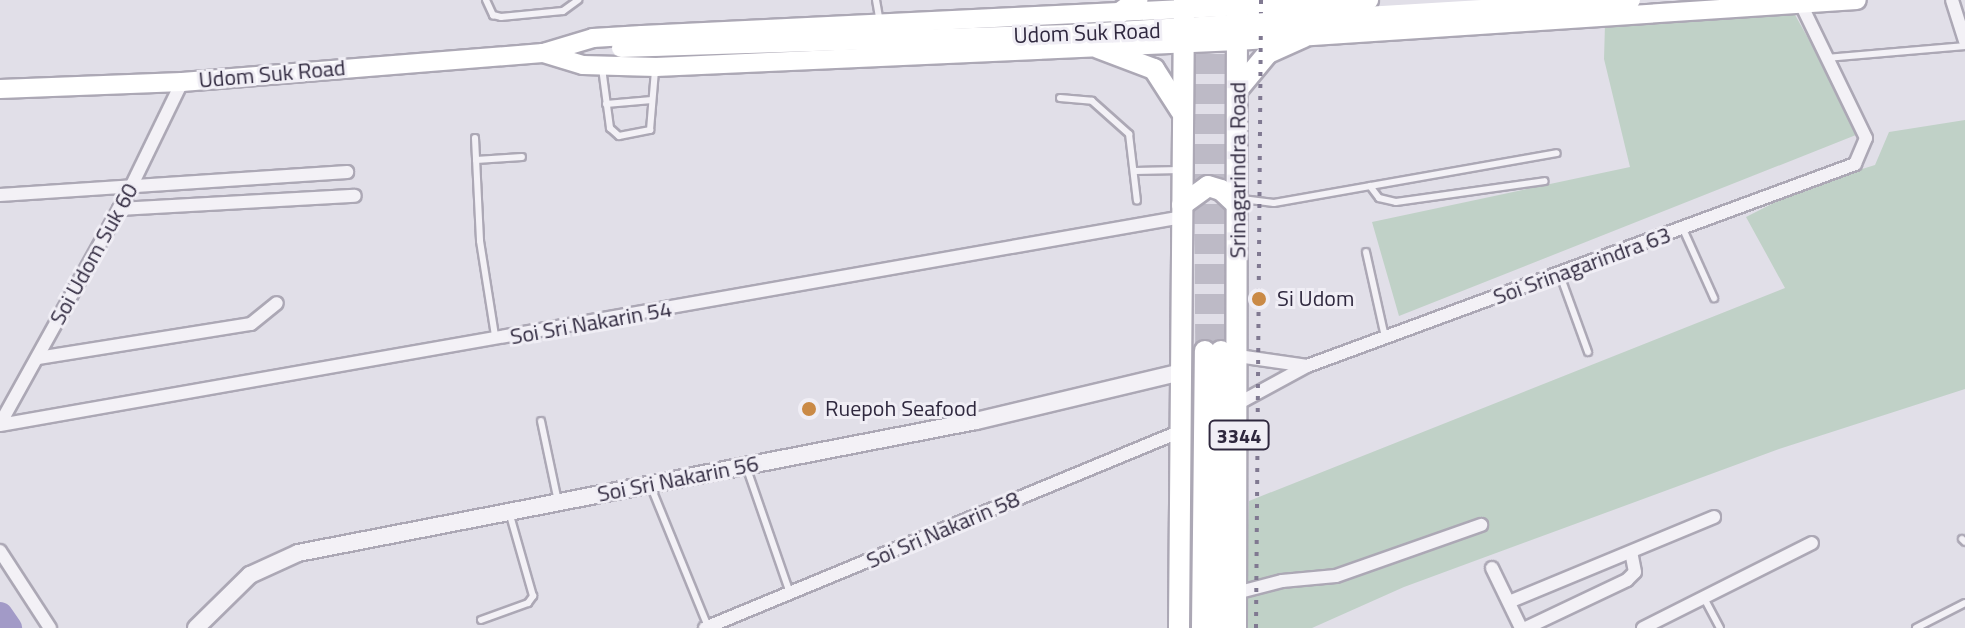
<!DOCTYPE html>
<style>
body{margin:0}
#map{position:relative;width:1965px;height:628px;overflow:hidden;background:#e1dfe8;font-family:"Titillium Web",sans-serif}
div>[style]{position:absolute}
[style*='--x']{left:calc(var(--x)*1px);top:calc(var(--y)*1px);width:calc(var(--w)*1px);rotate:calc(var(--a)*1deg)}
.green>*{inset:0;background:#c0d1c7}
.river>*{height:26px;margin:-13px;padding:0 13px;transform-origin:13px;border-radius:13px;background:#a29ac7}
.primary-tunnel>*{height:20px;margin-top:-10px;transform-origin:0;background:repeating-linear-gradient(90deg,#bdbac6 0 20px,transparent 0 30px)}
.roads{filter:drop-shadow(2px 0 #aca8b5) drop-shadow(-2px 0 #aca8b5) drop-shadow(0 2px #aca8b5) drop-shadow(0 -2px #aca8b5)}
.service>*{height:6px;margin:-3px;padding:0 3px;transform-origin:3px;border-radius:3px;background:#f3f1f6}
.minor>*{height:12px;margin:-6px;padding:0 6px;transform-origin:6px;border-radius:6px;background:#f3f1f6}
.tertiary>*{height:16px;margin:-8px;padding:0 8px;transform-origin:8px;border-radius:8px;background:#f3f1f6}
.secondary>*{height:18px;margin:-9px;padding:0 9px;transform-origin:9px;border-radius:9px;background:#fff}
.primary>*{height:20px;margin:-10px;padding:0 10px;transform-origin:10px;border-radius:10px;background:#fff}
.rail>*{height:4px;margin-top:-2px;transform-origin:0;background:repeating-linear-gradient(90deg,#807991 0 4px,transparent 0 12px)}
.secondary-bridge>*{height:18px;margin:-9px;padding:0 9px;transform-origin:9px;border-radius:9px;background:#fff}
.dots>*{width:22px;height:22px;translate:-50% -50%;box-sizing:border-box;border:4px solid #f0eef5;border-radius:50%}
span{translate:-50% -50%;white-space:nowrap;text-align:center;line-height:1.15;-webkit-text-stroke:6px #f0eef5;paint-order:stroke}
.shield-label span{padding:2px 6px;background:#f0eef5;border:2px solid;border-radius:6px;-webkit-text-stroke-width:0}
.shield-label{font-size:20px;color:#2f283e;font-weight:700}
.street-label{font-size:22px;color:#2f283e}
.poi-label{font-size:22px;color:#2f283e}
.left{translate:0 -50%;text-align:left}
</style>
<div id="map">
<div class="green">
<i style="clip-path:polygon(1794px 13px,1861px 133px,1399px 316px,1372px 222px,1630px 167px,1604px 59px,1605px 24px)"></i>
<i style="clip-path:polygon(1965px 120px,1965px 389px,1779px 449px,1404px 587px,1312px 628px,1244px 628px,1249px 501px,1785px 288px,1746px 217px,1807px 186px,1875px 165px,1889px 132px)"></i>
</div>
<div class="river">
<i style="--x:0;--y:615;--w:16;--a:55"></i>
</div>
<div class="primary-tunnel">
<i style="--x:1203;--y:24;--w:327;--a:89.6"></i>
<i style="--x:1219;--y:24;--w:327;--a:89.6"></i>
</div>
<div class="roads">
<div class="service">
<i style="--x:486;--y:0;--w:17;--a:65"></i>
<i style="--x:493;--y:15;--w:8;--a:14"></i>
<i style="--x:501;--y:17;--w:62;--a:-5.5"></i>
<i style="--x:563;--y:11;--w:19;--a:-36"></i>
<i style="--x:876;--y:0;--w:23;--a:80"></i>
<i style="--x:1826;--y:58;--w:140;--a:-4.9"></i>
<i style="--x:602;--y:68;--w:61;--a:82.4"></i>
<i style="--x:610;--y:128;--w:12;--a:42"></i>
<i style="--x:619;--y:136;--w:32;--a:-11"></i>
<i style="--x:650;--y:130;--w:59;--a:-85.2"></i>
<i style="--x:1060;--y:98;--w:32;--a:5"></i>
<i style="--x:1092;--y:101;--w:50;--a:41.7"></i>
<i style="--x:1129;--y:134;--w:67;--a:83.2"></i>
<i style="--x:606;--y:104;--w:46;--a:-5"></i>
<i style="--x:475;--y:138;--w:103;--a:87.2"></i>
<i style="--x:480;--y:241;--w:96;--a:81"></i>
<i style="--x:476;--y:160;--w:46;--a:-3.7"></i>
<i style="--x:1135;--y:171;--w:45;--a:-1.3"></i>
<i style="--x:1370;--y:186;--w:15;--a:53"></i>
<i style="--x:1379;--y:198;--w:17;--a:13"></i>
<i style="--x:1396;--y:202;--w:150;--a:-8"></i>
<i style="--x:1242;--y:199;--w:32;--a:7"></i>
<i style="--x:1274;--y:203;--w:287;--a:-10"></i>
<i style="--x:1683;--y:229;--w:76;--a:65.8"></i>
<i style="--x:1366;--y:252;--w:87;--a:77.4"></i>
<i style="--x:1560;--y:275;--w:82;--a:70"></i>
<i style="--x:541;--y:421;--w:83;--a:78.1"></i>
<i style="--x:747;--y:469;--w:131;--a:70.9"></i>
<i style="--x:651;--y:487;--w:151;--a:67.8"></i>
<i style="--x:1962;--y:539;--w:4;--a:45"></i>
<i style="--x:1704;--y:598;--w:34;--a:62"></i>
<i style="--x:481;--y:620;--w:50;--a:-19.9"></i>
<i style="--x:528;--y:603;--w:9;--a:-54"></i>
<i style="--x:533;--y:596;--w:84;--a:-105.9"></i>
<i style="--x:1916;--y:628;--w:55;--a:-27"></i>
</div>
<div class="minor">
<i style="--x:1952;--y:0;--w:43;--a:72.4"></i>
<i style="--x:0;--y:195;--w:348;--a:-3.8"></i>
<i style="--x:119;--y:209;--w:236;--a:-3.2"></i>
<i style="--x:1238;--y:356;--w:70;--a:8.2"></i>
<i style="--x:38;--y:358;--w:216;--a:-9.1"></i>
<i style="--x:251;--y:324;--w:33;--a:-39"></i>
<i style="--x:1239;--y:403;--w:77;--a:-28.6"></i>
<i style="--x:1307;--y:366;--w:584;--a:-20.23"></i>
<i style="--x:1855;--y:164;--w:28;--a:-67"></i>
<i style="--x:1866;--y:138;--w:149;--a:-115.9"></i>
<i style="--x:0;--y:424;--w:269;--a:-61"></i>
<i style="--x:130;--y:189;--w:119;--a:-64.1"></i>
<i style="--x:0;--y:425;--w:1200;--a:-9.98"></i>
<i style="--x:0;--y:551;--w:92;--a:57"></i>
<i style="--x:1492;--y:568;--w:67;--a:64.2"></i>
<i style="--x:1236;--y:593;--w:48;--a:-14.6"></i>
<i style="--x:1282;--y:581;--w:54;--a:-5.3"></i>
<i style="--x:1336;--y:576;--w:154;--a:-19.4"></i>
<i style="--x:1509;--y:602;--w:222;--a:-22.5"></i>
<i style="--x:705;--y:628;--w:515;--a:-22.48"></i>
<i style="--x:1526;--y:628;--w:112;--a:-25.4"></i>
<i style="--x:1627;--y:580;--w:11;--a:-45"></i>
<i style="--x:1635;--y:572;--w:20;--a:-101"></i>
<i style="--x:1643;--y:628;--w:189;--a:-26.7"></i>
</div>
<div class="tertiary">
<i style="--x:196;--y:628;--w:76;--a:-44.5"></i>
<i style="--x:250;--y:575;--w:53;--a:-24.6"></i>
<i style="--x:298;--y:553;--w:691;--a:-11.02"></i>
<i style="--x:976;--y:421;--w:212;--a:-13.4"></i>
</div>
<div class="secondary">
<i style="--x:543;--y:53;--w:42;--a:16.7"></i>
<i style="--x:583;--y:65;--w:73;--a:1.6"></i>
<i style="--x:656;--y:67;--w:582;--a:-2.56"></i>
<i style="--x:1237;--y:41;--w:621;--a:-3.78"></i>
<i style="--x:543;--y:53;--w:52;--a:-16.7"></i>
<i style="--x:593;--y:38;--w:49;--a:-3.5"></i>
<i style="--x:642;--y:35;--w:728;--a:-2.76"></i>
<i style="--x:0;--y:89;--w:182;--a:-2.2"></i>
<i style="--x:182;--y:82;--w:374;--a:-4.6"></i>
</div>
<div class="primary">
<i style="--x:1307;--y:0;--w:6;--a:18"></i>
<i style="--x:1118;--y:14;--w:24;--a:-36"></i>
<i style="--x:1098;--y:48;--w:60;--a:20.6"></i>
<i style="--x:1154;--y:69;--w:50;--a:57.3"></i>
<i style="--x:1238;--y:89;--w:47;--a:-50.2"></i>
<i style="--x:1268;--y:53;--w:39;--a:-24"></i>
<i style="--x:1182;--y:205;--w:32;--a:-36"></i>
<i style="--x:1208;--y:186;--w:14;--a:17"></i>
<i style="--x:1221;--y:190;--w:23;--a:43"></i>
<i style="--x:1179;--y:628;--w:628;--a:-89.54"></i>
<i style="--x:1202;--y:628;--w:277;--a:-89.4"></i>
<i style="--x:1217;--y:628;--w:277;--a:-89.2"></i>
<i style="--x:1236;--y:628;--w:628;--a:-89.91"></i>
</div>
</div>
<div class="rail">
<i style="--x:1256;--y:628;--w:628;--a:-89.54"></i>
</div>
<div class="secondary-bridge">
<i style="--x:621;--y:48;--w:447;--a:-1.8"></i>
<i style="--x:1068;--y:34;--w:564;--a:-3.46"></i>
</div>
<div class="dots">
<i style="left:1259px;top:299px;background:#ca8a46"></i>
<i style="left:809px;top:409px;background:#ca8a46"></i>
</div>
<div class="shield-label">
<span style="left:1239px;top:435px">3344</span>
</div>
<div class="street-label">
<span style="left:1087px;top:33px;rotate:-2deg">Udom Suk Road</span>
<span style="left:272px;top:74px;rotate:-5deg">Udom Suk Road</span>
<span style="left:1238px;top:170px;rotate:-90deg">Srinagarindra Road</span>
<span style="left:94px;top:254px;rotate:-61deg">Soi Udom Suk 60</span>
<span style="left:1582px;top:266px;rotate:-20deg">Soi Srinagarindra 63</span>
<span style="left:591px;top:323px;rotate:-10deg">Soi Sri Nakarin 54</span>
<span style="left:678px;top:479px;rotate:-11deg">Soi Sri Nakarin 56</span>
<span style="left:943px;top:530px;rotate:-23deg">Soi Sri Nakarin 58</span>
</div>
<div class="poi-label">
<span class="left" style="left:1277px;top:299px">Si Udom</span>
<span class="left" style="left:825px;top:409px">Ruepoh Seafood</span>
</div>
</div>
